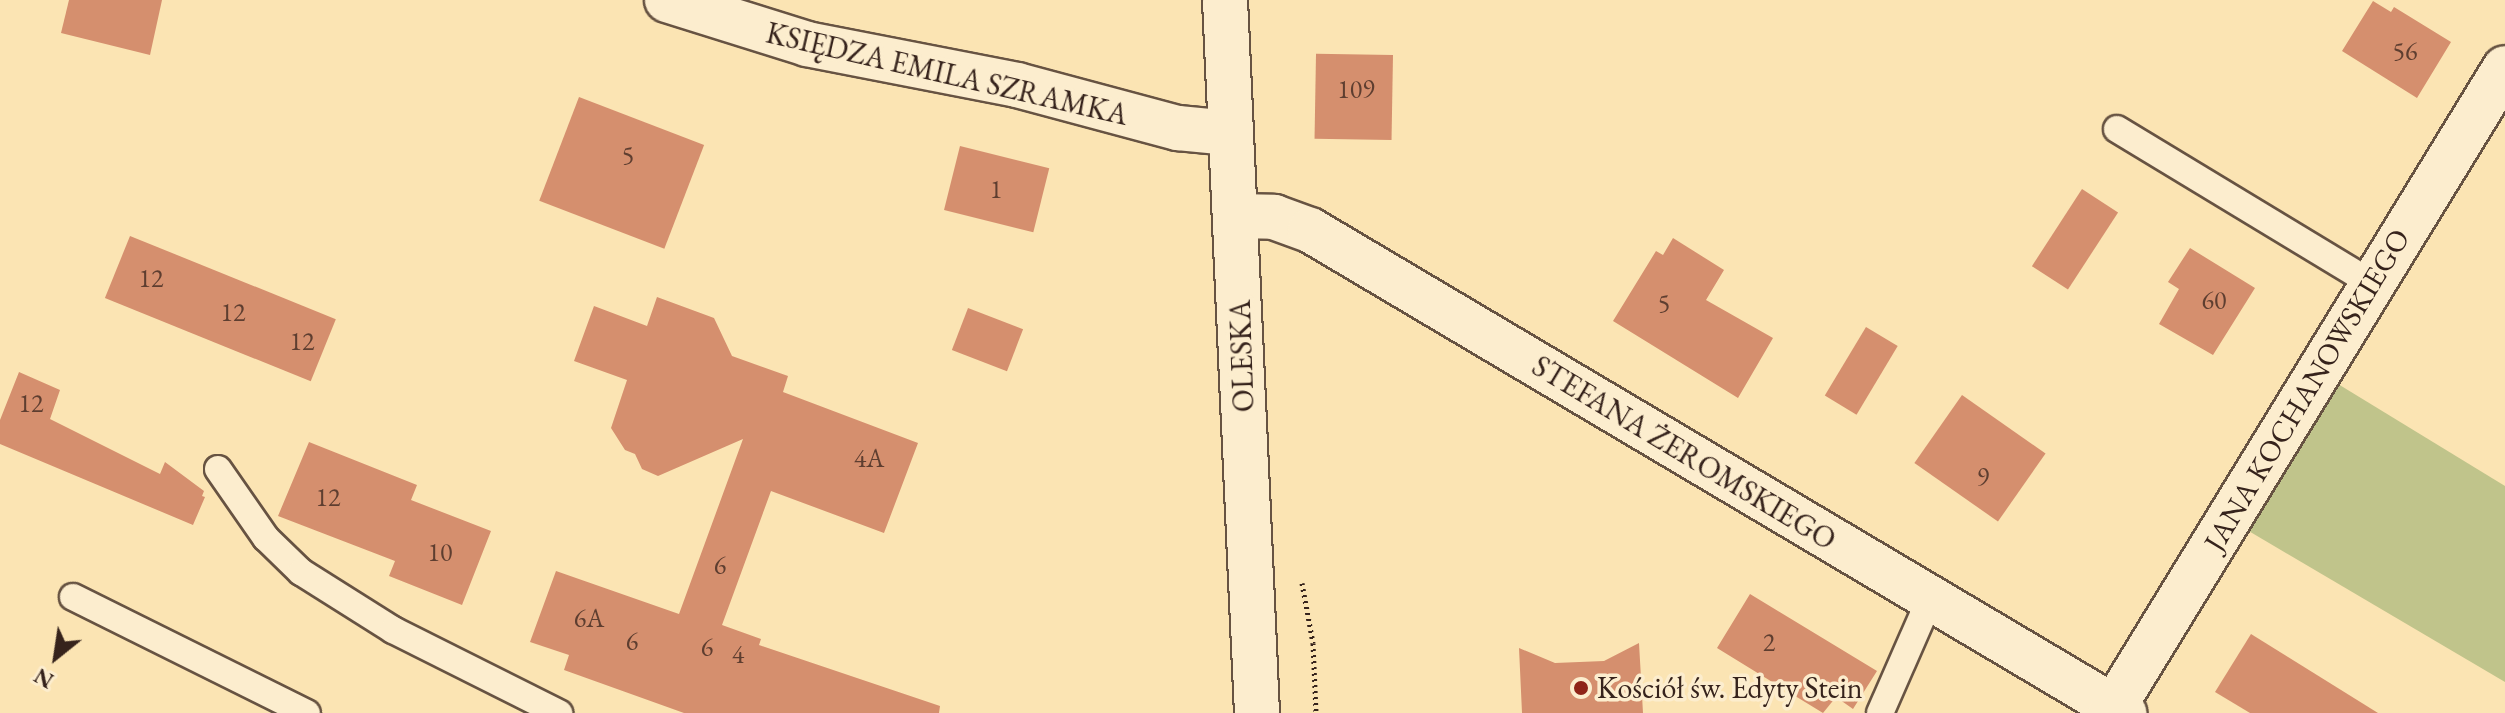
<!DOCTYPE html>
<meta charset="utf-8">
<style>
body{margin:0}
#map{position:relative;width:2505px;height:713px;overflow:hidden;background:#fbe4b3;font-family:"EB Garamond",serif}
div>[style]{position:absolute}
[style*='--x']{left:calc(var(--x)*1px);top:calc(var(--y)*1px);width:calc(var(--w)*1px);rotate:calc(var(--a)*1deg)}
.green>*{inset:0;background:#c0c48b}
.building>*{inset:0;background:#d58f6e;transform-origin:0 0}
.path>*{height:5px;margin-top:-2.5px;transform-origin:0;background:repeating-linear-gradient(90deg,#36231c 0 2px,transparent 0 6px)}
.roads{filter:drop-shadow(2px 0 #675342) drop-shadow(-2px 0 #675342) drop-shadow(0 2px #675342) drop-shadow(0 -2px #675342)}
.lane>*{height:26px;margin:-13px;padding:0 13px;transform-origin:13px;border-radius:13px;background:#fcedce}
.street>*{height:44px;margin:-22px;padding:0 22px;transform-origin:22px;border-radius:22px;background:#fcedce}
.secondary>*{height:44px;margin:-22px;padding:0 22px;transform-origin:22px;border-radius:22px;background:#fcedce}
.dots>*{width:22px;height:22px;translate:-50% -50%;box-sizing:border-box;border:4px solid #fcedce;border-radius:50%}
span{translate:-50% -50%;white-space:nowrap;text-align:center;line-height:1.15;-webkit-text-stroke:7px #fcedce;paint-order:stroke}
.number-label{font-size:26px;color:#5e3e30}
.number-label span{-webkit-text-stroke-width:0}
.street-label{font-size:30px;color:#36231c}
.poi-label{font-size:30px;color:#36231c}
.left{translate:0 -50%;text-align:left}
.north{position:absolute;left:16px;top:617px;width:80px;height:80px;-webkit-text-stroke:6px #fcedce;paint-order:stroke;rotate:210deg;font-size:22px;font-weight:700;line-height:32px;text-align:center;color:#36231c}
.north::after{content:'';display:block;margin:auto;width:28px;height:36px;background:#36231c;clip-path:polygon(50% 0,100% 100%,50% 72%,0 100%)}
</style>
<div id="map">
<div class="green">
<i style="clip-path:polygon(2338px 384px,2505px 486px,2505px 682px,2247px 530px)"></i>
</div>
<div class="building">
<i style="clip-path:polygon(69px 0,162px 0,150px 55px,61px 33px)"></i>
<i style="clip-path:polygon(2373px 1px,2391px 12px,2394px 7px,2451px 42px,2417px 98px,2342px 51px)"></i>
<i style="left:1393px;top:55px;width:85px;height:77px;rotate:91deg"></i>
<i style="left:579px;top:97px;width:134px;height:111px;rotate:21deg"></i>
<i style="left:960px;top:146px;width:92px;height:66px;rotate:14deg"></i>
<i style="left:2082px;top:189px;width:43px;height:92px;rotate:33deg"></i>
<i style="left:130px;top:236px;width:222px;height:67px;rotate:22deg"></i>
<i style="clip-path:polygon(1673px 238px,1724px 270px,1706px 300px,1773px 338px,1738px 398px,1613px 321px,1656px 251px,1663px 255px)"></i>
<i style="clip-path:polygon(2190px 248px,2255px 288px,2213px 355px,2159px 324px,2179px 289px,2168px 282px)"></i>
<i style="clip-path:polygon(657px 297px,714px 318px,732px 356px,788px 376px,783px 392px,918px 443px,884px 533px,771px 491px,722px 625px,761px 639px,759px 645px,940px 706px,939px 713px,684px 713px,564px 670px,569px 655px,530px 642px,556px 571px,679px 614px,743px 439px,658px 476px,642px 469px,635px 454px,625px 450px,611px 428px,627px 380px,574px 361px,594px 306px,647px 326px)"></i>
<i style="left:968px;top:308px;width:59px;height:45px;rotate:21deg"></i>
<i style="left:1866px;top:327px;width:37px;height:80px;rotate:31deg"></i>
<i style="clip-path:polygon(19px 372px,60px 390px,50px 419px,160px 474px,165px 462px,204px 491px,202px 496px,205px 497px,193px 525px,0 444px,0 420px)"></i>
<i style="left:1962px;top:395px;width:102px;height:83px;rotate:35deg"></i>
<i style="clip-path:polygon(309px 442px,417px 485px,411px 500px,491px 531px,462px 605px,389px 576px,395px 561px,278px 516px)"></i>
<i style="clip-path:polygon(1750px 594px,1877px 671px,1853px 709px,1836px 697px,1823px 713px,1717px 648px)"></i>
<i style="clip-path:polygon(2251px 634px,2378px 713px,2250px 713px,2215px 692px)"></i>
<i style="clip-path:polygon(1639px 643px,1643px 713px,1522px 713px,1519px 648px,1555px 663px,1604px 661px)"></i>
</div>
<div class="path">
<i style="--x:1302;--y:583;--w:61;--a:79.6"></i>
<i style="--x:1313;--y:643;--w:70;--a:87.5"></i>
</div>
<div class="roads">
<div class="lane">
<i style="--x:2117;--y:129;--w:299;--a:31.2"></i>
<i style="--x:218;--y:469;--w:84;--a:55.2"></i>
<i style="--x:266;--y:538;--w:49;--a:44.2"></i>
<i style="--x:301;--y:572;--w:109;--a:32.2"></i>
<i style="--x:393;--y:630;--w:186;--a:26.6"></i>
<i style="--x:73;--y:597;--w:261;--a:26.4"></i>
<i style="--x:1880;--y:713;--w:124;--a:-66.3"></i>
</div>
<div class="street">
<i style="--x:667;--y:0;--w:147;--a:17.4"></i>
<i style="--x:807;--y:44;--w:214;--a:11"></i>
<i style="--x:1017;--y:85;--w:167;--a:15"></i>
<i style="--x:1178;--y:128;--w:52;--a:5.5"></i>
<i style="--x:1235;--y:216;--w:39;--a:1"></i>
<i style="--x:1274;--y:217;--w:38;--a:20"></i>
<i style="--x:1310;--y:230;--w:947;--a:30.68"></i>
<i style="--x:2110;--y:713;--w:756;--a:-58.52"></i>
</div>
<div class="secondary">
<i style="--x:1225;--y:0;--w:714;--a:87.43"></i>
</div>
</div>
<div class="dots">
<i style="left:1581px;top:688px;background:#8f2418"></i>
</div>
<div class="number-label">
<span style="left:2405px;top:52px">56</span>
<span style="left:1356px;top:90px">109</span>
<span style="left:628px;top:156px">5</span>
<span style="left:996px;top:190px">1</span>
<span style="left:151px;top:279px">12</span>
<span style="left:2214px;top:301px">60</span>
<span style="left:1664px;top:304px">5</span>
<span style="left:233px;top:313px">12</span>
<span style="left:302px;top:342px">12</span>
<span style="left:31px;top:404px">12</span>
<span style="left:869px;top:459px">4A</span>
<span style="left:1983px;top:478px">9</span>
<span style="left:328px;top:498px">12</span>
<span style="left:440px;top:553px">10</span>
<span style="left:720px;top:566px">6</span>
<span style="left:589px;top:619px">6A</span>
<span style="left:632px;top:642px">6</span>
<span style="left:1769px;top:643px">2</span>
<span style="left:707px;top:648px">6</span>
<span style="left:738px;top:655px">4</span>
</div>
<div class="street-label">
<span style="left:947px;top:74px;rotate:13deg">KSIĘDZA EMILA SZRAMKA</span>
<span style="left:1242px;top:356px;rotate:-92deg">OLESKA</span>
<span style="left:2307px;top:390px;rotate:-59deg">JANA KOCHANOWSKIEGO</span>
<span style="left:1684px;top:453px;rotate:31deg">STEFANA ŻEROMSKIEGO</span>
</div>
<div class="poi-label">
<span class="left" style="left:1597px;top:688px">Kościół św. Edyty Stein</span>
</div>
<div class="north">N</div>
</div>
